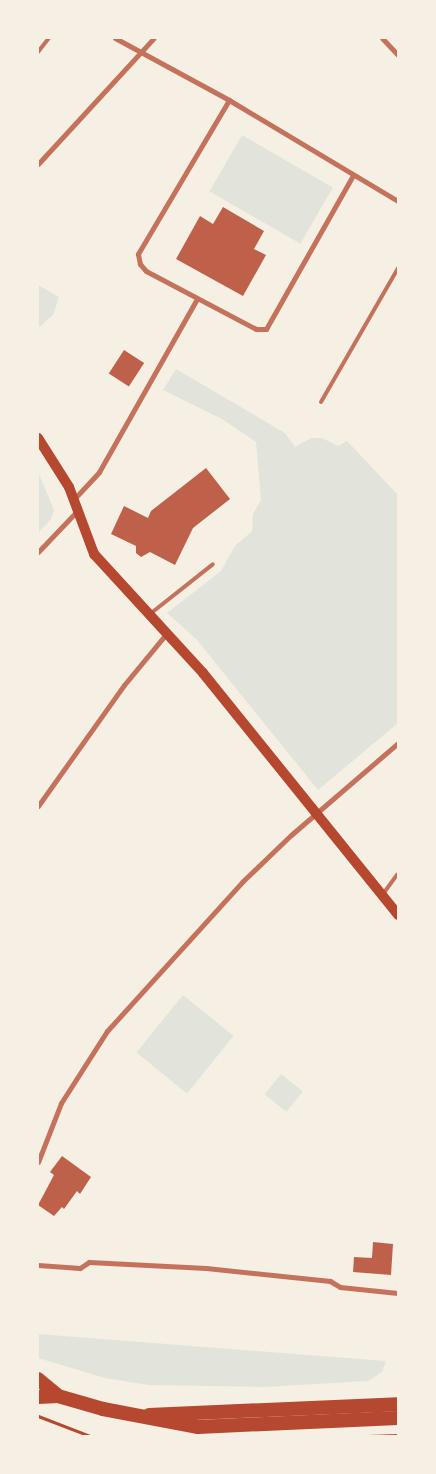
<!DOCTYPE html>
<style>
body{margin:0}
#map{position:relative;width:436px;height:1474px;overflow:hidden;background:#f6efe4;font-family:Commissioner,sans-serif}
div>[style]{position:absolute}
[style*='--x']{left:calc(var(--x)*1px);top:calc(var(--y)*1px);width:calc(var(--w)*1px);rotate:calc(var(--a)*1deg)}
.green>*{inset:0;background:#e2e4dc;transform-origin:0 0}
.building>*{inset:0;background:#bf614a;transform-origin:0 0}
.path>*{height:3px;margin:-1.5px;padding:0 1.5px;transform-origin:1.5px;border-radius:1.5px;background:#b5482f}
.service>*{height:4px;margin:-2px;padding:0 2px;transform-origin:2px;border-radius:2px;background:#c5725c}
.minor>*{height:5px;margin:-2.5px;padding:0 2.5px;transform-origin:2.5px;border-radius:2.5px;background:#c5725c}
.secondary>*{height:10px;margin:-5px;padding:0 5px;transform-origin:5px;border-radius:5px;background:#b5482f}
.trunk>*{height:14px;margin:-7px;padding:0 7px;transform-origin:7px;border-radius:7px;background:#b5482f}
span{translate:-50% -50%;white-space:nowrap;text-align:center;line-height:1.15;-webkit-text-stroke:5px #f6efe4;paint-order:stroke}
.frame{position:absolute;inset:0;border:39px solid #f6efe4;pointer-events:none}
</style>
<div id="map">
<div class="green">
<i style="left:242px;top:135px;width:105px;height:65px;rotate:30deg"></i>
<i style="clip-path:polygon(38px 285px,59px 297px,53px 315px,38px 328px)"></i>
<i style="clip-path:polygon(176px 369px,285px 433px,295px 447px,311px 438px,322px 438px,338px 446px,347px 441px,398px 495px,398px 723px,318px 790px,197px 640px,167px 613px,221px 571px,235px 546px,252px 531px,253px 514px,261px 500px,256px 442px,222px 419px,163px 390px)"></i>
<i style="clip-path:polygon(38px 472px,54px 510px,51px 519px,38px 533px)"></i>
<i style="left:183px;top:995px;width:65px;height:74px;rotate:39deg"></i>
<i style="left:281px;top:1074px;width:28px;height:26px;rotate:39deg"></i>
<i style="clip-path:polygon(38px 1334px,386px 1361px,382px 1372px,368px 1381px,265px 1387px,148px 1385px,105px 1378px,38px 1358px)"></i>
</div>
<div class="building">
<i style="clip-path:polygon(223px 207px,264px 231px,254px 249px,266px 255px,243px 296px,176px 259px,200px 216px,213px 224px)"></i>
<i style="left:124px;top:350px;width:24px;height:28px;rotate:33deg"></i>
<i style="clip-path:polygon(206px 468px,230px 499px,193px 528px,175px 565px,150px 552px,141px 557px,136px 553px,136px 546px,111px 534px,124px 506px,148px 518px,151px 511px)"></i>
<i style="clip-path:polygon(62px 1156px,91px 1177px,80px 1194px,77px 1191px,64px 1209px,62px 1207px,54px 1216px,38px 1205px,54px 1175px,50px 1172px)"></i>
<i style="clip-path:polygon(373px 1242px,393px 1244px,391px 1275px,353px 1272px,354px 1257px,372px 1258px)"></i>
</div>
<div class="path">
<i style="--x:38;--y:1416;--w:56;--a:21"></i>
<i style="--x:367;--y:1436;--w:31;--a:-2"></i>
</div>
<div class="service">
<i style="--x:38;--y:52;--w:18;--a:-52"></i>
<i style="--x:321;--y:402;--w:155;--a:-60.1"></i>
<i style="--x:150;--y:614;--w:80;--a:-38.4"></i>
<i style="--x:383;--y:894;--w:24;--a:-54"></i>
</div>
<div class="minor">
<i style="--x:115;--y:38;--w:130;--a:28.5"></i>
<i style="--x:229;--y:100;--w:197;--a:30.9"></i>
<i style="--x:382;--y:38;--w:23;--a:47"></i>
<i style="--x:229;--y:100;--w:179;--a:120.6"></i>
<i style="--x:138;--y:254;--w:10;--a:79"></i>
<i style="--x:140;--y:264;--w:9;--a:49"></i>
<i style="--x:146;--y:271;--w:124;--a:27.8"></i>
<i style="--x:256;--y:329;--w:10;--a:0"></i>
<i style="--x:266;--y:329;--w:177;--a:-60.5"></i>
<i style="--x:38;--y:164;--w:171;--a:-47.4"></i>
<i style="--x:74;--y:499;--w:37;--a:-47"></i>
<i style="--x:99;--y:472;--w:199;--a:-60.5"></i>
<i style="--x:38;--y:552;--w:57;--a:-46.4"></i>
<i style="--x:38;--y:806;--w:148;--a:-54.6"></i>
<i style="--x:124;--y:685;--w:66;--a:-50.5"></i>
<i style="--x:38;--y:1162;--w:63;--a:-68.7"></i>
<i style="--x:61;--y:1103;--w:85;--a:-57.4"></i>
<i style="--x:107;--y:1031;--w:202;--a:-47.8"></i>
<i style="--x:243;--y:881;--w:66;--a:-43.8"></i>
<i style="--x:291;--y:835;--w:141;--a:-40.7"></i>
<i style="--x:38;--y:1265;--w:42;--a:4.1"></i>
<i style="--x:80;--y:1268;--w:11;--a:-34"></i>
<i style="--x:89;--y:1262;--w:117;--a:2.9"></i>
<i style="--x:206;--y:1268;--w:125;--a:6"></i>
<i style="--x:330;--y:1281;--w:12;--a:31"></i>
<i style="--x:340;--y:1287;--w:58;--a:5.9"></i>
</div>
<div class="secondary">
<i style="--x:38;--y:438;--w:58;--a:57.7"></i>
<i style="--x:69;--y:487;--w:72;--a:69.5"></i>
<i style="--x:94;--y:554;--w:161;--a:47.5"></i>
<i style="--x:203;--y:673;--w:311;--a:51.1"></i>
</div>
<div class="trunk">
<i style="--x:38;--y:1379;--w:26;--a:40"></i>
<i style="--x:38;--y:1397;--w:20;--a:-3"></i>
<i style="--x:58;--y:1396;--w:47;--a:16.1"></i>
<i style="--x:103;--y:1409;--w:97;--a:10.7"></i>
<i style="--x:198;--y:1427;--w:200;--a:-2.6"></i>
<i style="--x:149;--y:1415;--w:249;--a:-2.5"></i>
</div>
<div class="frame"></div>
</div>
